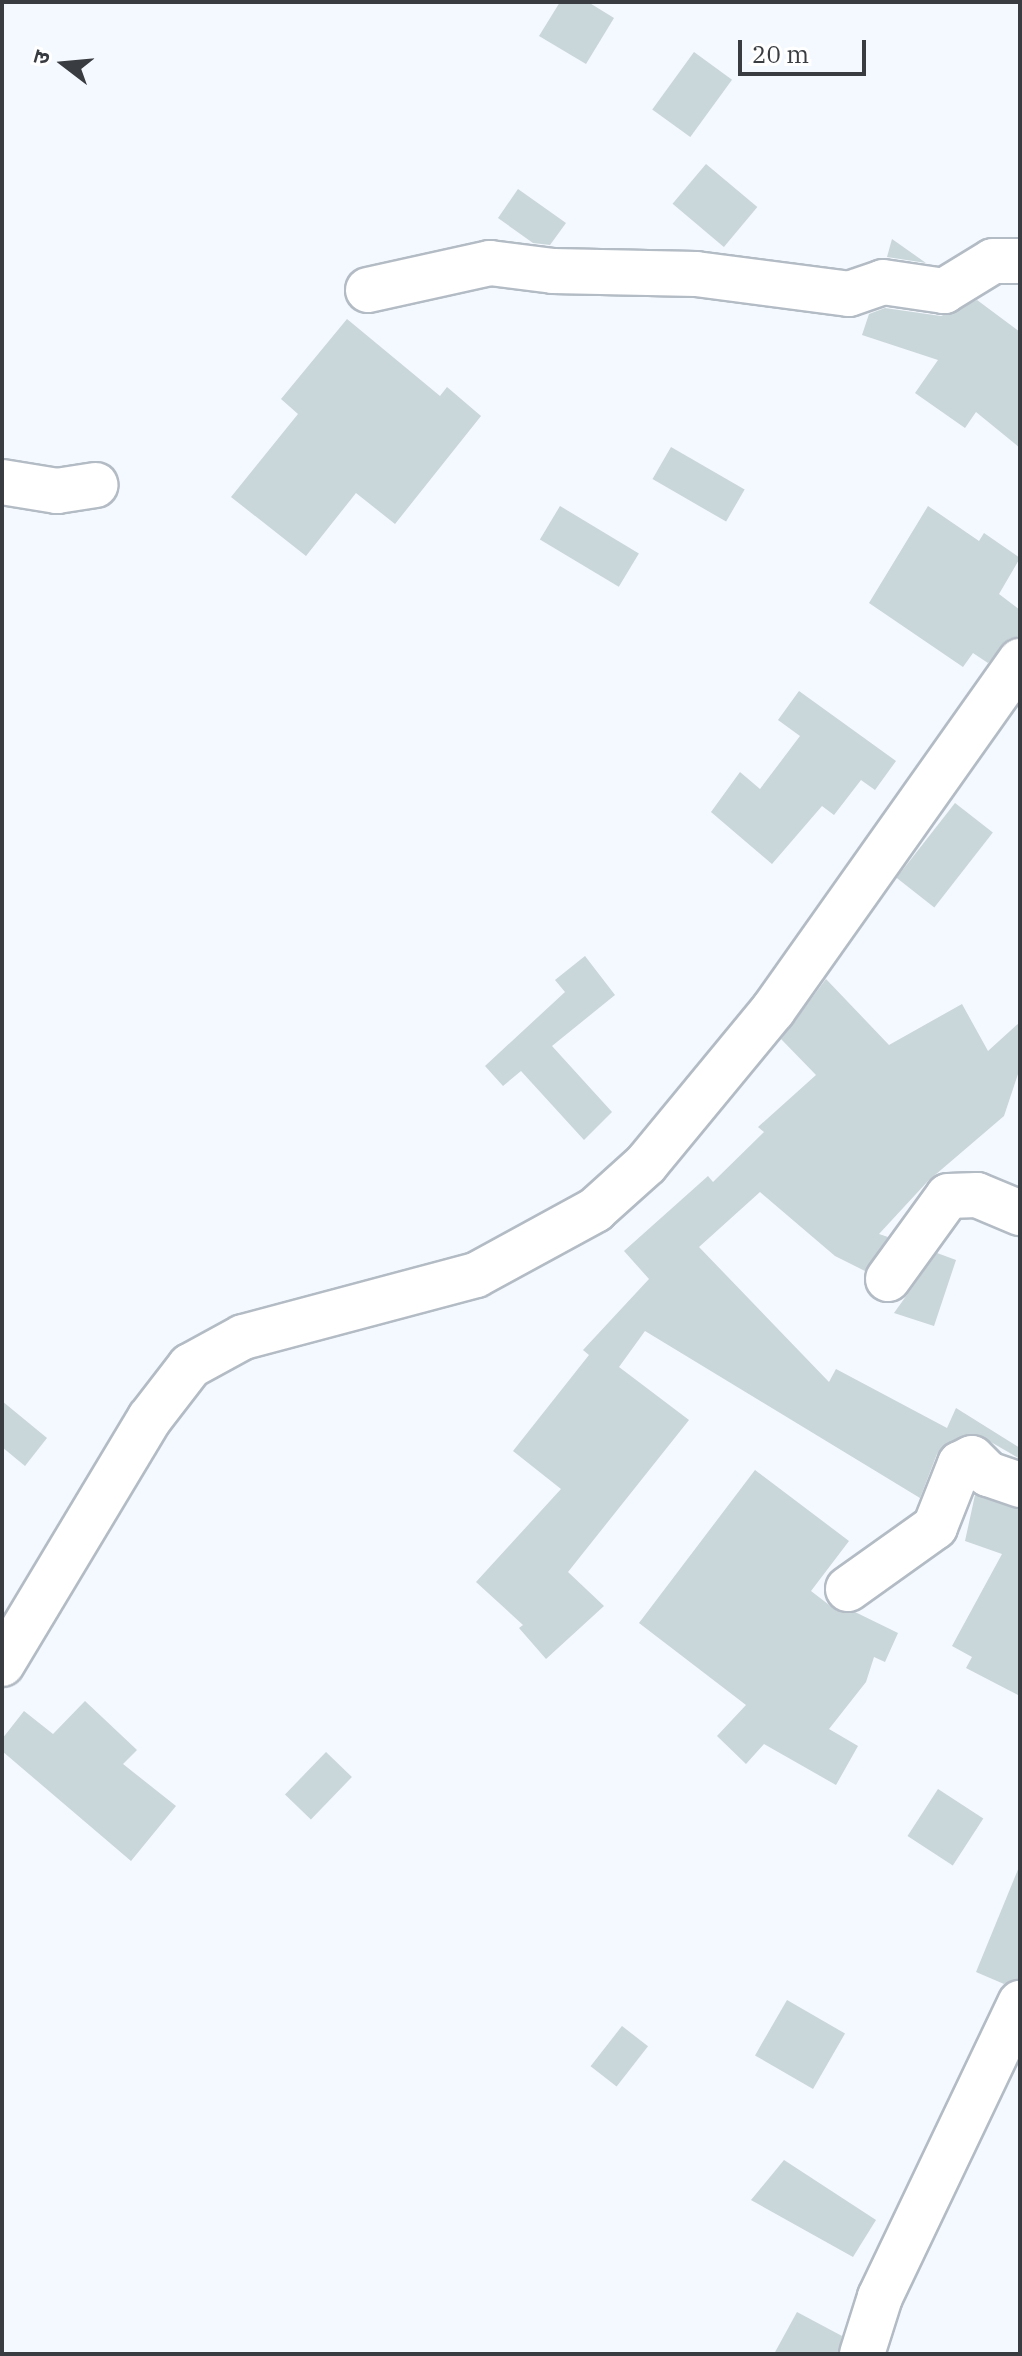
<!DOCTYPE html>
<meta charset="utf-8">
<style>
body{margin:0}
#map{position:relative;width:1022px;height:2356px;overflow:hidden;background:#f4f9ff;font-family:"IBM Plex Serif","Noto Sans Devanagari",serif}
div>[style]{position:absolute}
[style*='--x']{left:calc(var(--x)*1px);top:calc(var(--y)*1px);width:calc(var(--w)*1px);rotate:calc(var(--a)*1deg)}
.building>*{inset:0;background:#c9d6da;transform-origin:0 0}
.roads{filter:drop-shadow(2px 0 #b3bbc4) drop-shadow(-2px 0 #b3bbc4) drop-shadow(0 2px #b3bbc4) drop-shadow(0 -2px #b3bbc4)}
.minor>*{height:44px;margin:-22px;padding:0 22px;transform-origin:22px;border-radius:22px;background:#fff}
span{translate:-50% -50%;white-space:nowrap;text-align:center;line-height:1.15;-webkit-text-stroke:8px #fff;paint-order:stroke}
.frame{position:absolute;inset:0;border:4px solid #393c40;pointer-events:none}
.north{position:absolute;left:24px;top:24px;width:80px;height:80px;-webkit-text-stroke:6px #fff;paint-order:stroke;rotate:286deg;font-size:22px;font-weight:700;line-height:32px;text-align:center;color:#393c40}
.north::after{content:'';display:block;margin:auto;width:28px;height:36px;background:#393c40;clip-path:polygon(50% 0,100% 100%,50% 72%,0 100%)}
.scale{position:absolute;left:738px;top:40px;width:128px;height:36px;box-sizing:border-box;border:4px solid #393c40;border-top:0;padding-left:10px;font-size:24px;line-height:28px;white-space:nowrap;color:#393c40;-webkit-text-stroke:6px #fff;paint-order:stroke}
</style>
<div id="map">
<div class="building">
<i style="clip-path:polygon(560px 2px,588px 2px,614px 18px,586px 64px,539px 36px)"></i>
<i style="left:694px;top:52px;width:47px;height:71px;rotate:36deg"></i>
<i style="left:706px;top:164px;width:67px;height:52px;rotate:40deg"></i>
<i style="clip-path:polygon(518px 189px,566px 223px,550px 245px,533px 243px,498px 218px)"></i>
<i style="clip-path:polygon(892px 239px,926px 263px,887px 257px)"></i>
<i style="clip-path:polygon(977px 300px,1020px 332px,1020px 448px,976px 412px,965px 428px,915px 393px,938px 360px,862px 335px,869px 314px,885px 308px,941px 316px)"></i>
<i style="clip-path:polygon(347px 319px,440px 396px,447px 387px,481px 416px,395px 524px,356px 493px,306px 556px,231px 497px,298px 414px,281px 399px)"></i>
<i style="left:671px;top:447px;width:85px;height:37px;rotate:30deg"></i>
<i style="left:560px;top:506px;width:92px;height:39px;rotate:31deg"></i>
<i style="clip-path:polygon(928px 506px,979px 541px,984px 533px,1020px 558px,999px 594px,1020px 610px,1020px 636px,1009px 639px,988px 663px,973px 653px,963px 667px,869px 603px)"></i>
<i style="clip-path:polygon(799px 691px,896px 761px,875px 790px,861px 780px,834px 815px,822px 806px,772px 864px,711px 812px,740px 772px,760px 789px,800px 736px,778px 720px)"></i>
<i style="left:955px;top:803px;width:48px;height:95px;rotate:38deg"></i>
<i style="clip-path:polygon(585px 956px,615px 995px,552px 1046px,612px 1112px,584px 1140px,521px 1071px,503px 1086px,485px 1066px,565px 992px,555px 980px)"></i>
<i style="clip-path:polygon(826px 979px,889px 1045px,962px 1004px,988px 1051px,1020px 1022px,1020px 1068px,1004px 1116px,928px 1181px,879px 1234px,888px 1237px,865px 1271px,835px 1256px,760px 1192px,699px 1247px,829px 1382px,836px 1369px,947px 1428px,956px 1408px,1020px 1448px,1020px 1459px,977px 1434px,961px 1436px,937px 1454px,920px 1498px,645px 1331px,619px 1367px,689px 1420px,568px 1572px,604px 1606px,546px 1659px,519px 1628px,523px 1625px,476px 1582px,561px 1489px,513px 1451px,589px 1355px,583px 1350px,649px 1279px,624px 1251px,708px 1176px,713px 1182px,764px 1132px,758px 1127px,816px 1075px,781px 1039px)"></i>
<i style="clip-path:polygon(937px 1253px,956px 1260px,934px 1326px,894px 1313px)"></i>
<i style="clip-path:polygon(2px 1401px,47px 1438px,25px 1466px,2px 1447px)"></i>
<i style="clip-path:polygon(755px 1470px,849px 1541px,811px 1591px,837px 1611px,855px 1612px,898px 1633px,885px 1662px,874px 1657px,866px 1682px,829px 1729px,858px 1746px,836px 1785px,764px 1744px,746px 1764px,717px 1736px,746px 1705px,639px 1623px)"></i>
<i style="clip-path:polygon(975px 1495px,1020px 1509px,1020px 1696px,966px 1668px,972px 1657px,952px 1646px,1002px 1554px,965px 1541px)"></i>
<i style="clip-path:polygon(85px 1701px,137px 1750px,123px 1764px,176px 1806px,131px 1861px,2px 1751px,2px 1739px,24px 1711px,53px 1734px)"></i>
<i style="left:326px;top:1752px;width:36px;height:59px;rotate:44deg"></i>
<i style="left:938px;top:1789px;width:54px;height:56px;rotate:33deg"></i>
<i style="clip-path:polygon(1019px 1867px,1020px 1978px,1004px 1984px,976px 1972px)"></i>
<i style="left:787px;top:2000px;width:67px;height:64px;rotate:30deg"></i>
<i style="left:622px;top:2026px;width:33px;height:51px;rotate:38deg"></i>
<i style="clip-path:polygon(784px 2160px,876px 2220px,853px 2257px,751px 2200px)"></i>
<i style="clip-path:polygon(797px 2312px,842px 2336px,838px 2354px,774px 2354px)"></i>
</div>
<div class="roads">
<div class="minor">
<i style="--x:368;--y:290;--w:125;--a:-12.5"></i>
<i style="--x:490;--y:263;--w:64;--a:7.2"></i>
<i style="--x:553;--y:271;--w:143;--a:1.2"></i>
<i style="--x:696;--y:274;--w:154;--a:7.4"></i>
<i style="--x:849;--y:294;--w:36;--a:-19"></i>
<i style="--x:883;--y:282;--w:62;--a:8.4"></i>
<i style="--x:944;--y:291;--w:57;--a:-31.5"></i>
<i style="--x:993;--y:261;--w:27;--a:0"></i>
<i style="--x:2;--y:482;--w:56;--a:9.3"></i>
<i style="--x:57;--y:491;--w:39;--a:-9"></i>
<i style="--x:888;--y:1279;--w:102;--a:-54.1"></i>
<i style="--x:948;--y:1196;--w:29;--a:-2"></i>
<i style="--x:977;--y:1195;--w:47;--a:22.7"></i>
<i style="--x:848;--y:1589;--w:107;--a:-35.5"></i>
<i style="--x:935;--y:1527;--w:68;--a:-68.4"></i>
<i style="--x:960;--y:1464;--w:13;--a:-27"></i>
<i style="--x:972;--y:1458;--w:23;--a:45"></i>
<i style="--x:988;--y:1474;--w:34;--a:19"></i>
<i style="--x:2;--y:1664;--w:287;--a:-59"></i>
<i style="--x:150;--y:1418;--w:66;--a:-52.4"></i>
<i style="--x:190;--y:1366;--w:60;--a:-28.7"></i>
<i style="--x:243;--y:1337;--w:241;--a:-14.9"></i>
<i style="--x:476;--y:1275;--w:136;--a:-28.6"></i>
<i style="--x:595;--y:1210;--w:69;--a:-42"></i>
<i style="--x:646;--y:1164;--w:200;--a:-50.5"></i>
<i style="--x:773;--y:1010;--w:428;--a:-54.7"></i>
<i style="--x:862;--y:2354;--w:60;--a:-72.5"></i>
<i style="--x:880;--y:2297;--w:326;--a:-64.5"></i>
</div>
</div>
<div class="frame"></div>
<div class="north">उ</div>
<div class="scale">20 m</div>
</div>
